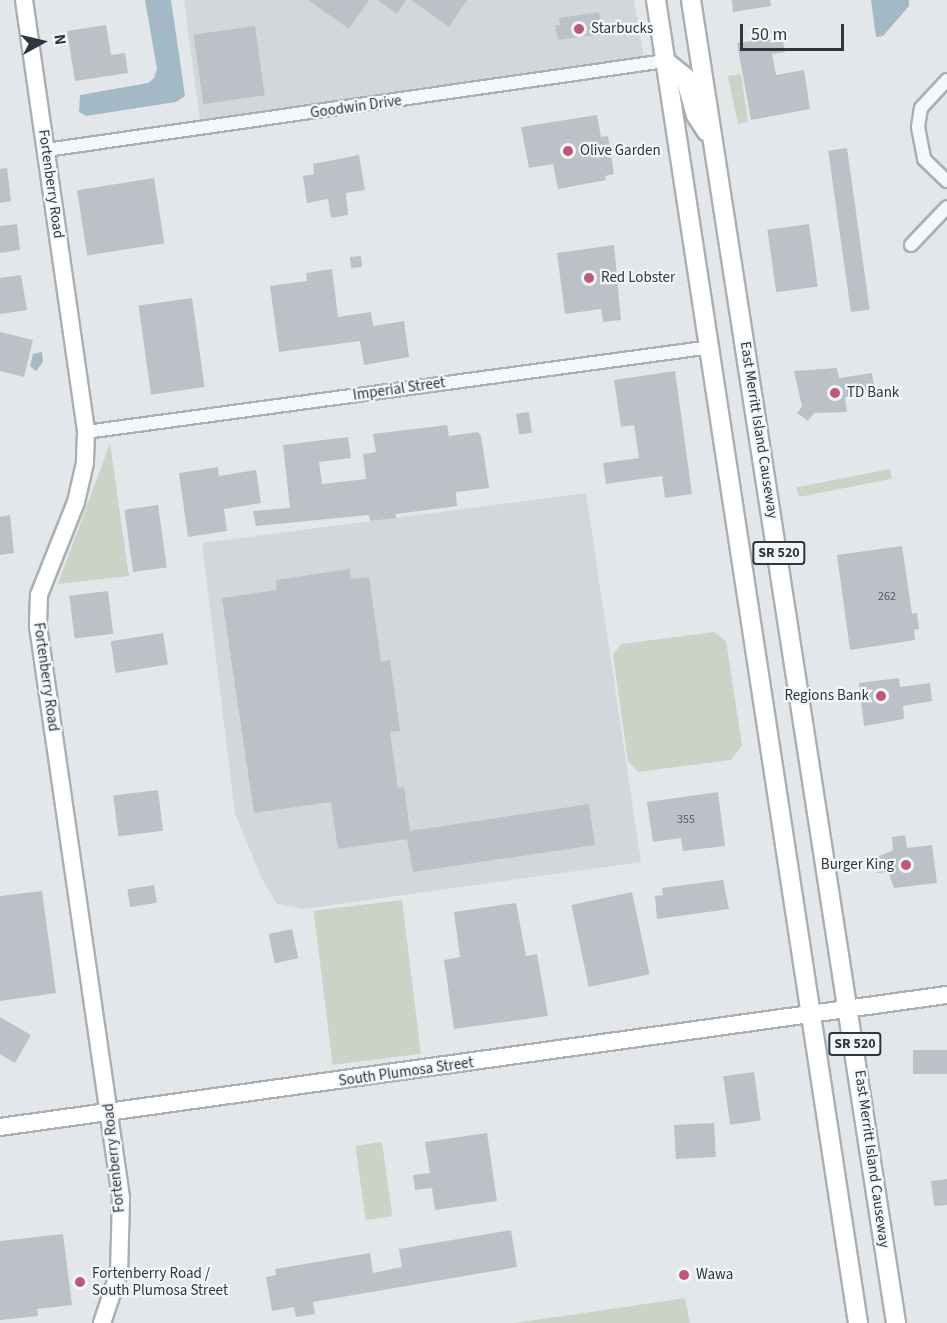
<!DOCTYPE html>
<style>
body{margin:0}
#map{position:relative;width:947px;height:1323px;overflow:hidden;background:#e4e7ea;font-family:"Source Sans 3",sans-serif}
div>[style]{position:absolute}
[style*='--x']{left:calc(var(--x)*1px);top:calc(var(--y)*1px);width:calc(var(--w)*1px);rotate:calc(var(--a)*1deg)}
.built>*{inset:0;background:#d2d7dc}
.green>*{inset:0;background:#cbd3c6;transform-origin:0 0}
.water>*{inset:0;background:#a3b9c6}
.building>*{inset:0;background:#bbc1c7;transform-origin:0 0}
.roads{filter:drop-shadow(2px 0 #a9afb4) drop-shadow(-2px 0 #a9afb4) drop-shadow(0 2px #a9afb4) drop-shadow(0 -2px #a9afb4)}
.street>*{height:12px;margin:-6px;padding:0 6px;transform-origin:6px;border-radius:6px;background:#f6f7f9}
.secondary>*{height:16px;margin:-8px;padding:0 8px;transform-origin:8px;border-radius:8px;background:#fff}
.primary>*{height:18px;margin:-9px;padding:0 9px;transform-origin:9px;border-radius:9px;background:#fff}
.dots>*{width:16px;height:16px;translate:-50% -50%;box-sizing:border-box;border:3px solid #f3f6f8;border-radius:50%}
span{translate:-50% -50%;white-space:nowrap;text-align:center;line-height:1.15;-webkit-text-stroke:4.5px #f3f6f8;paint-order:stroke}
.number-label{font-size:12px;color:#505a62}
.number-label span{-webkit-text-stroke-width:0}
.shield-label span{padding:2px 4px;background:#f3f6f8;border:2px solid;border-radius:4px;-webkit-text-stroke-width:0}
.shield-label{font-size:14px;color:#2d3741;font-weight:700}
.poi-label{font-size:15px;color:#2d3741}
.left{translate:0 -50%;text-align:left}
.right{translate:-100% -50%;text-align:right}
.street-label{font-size:15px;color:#2d3741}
.north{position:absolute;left:12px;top:12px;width:60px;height:60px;-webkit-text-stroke:4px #f3f6f8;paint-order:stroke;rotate:82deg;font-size:16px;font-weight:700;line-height:24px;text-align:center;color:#2d3741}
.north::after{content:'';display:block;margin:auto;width:21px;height:27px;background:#2d3741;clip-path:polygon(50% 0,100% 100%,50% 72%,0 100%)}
.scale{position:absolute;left:740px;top:24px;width:104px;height:27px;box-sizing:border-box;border:3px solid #2d3741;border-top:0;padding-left:8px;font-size:18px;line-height:21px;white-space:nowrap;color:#2d3741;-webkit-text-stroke:4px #f3f6f8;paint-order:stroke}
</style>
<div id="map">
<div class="built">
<i style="clip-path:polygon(184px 0,634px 0,645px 64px,201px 129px)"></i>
<i style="clip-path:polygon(586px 493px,641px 862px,303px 909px,277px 904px,262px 879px,235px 814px,202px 543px)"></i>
</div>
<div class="green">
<i style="clip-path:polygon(741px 74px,748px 122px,738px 124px,728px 76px)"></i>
<i style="clip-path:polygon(110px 443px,129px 576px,58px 584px)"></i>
<i style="left:890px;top:469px;width:10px;height:95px;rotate:79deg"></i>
<i style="clip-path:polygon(714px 632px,726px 641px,742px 745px,731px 760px,638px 772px,628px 761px,613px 655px,621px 644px)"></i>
<i style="left:402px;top:900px;width:155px;height:89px;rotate:83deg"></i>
<i style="left:382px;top:1142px;width:75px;height:27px;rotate:82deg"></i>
<i style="clip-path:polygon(685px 1298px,690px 1323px,514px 1323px,591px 1312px)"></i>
</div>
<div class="water">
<i style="clip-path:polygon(145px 0,171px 0,185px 96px,176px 102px,86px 116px,79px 112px,80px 95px,148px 83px,154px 78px,157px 69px)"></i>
<i style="clip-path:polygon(871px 0,909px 0,909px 6px,883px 36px,876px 37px)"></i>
<i style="clip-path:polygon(42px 352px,43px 362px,36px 371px,30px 366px,33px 354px)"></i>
</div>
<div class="building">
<i style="clip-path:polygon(308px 0,369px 0,349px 29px)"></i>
<i style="clip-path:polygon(377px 0,406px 0,397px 14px)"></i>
<i style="clip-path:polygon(411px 0,467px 0,449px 27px)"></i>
<i style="clip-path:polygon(732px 0,770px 0,771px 6px,733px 12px)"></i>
<i style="clip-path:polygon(599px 12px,602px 34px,558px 40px,555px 25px,560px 25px,559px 18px)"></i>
<i style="clip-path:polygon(106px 25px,111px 55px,125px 53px,128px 73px,75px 81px,67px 31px)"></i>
<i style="left:255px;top:26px;width:70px;height:62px;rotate:82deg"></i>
<i style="clip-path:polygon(770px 39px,770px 43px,783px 41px,785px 52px,772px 54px,776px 75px,804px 70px,810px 109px,751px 120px,737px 43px)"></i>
<i style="clip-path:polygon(597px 115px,601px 137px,608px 136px,614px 174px,605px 176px,606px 180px,558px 189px,553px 164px,529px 168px,521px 127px)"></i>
<i style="left:847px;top:148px;width:163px;height:19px;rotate:82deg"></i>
<i style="clip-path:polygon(359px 155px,365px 190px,346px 193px,348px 215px,331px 218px,328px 199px,307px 203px,303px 176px,314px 174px,313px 164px)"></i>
<i style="clip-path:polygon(7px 168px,11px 201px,0 203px,0 169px)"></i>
<i style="left:154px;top:178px;width:66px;height:78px;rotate:81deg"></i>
<i style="clip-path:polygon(17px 224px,20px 250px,0 253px,0 226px)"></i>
<i style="left:809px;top:224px;width:63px;height:42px;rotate:82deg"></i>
<i style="clip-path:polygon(614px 245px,621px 320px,603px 322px,601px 309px,565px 314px,557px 253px)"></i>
<i style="left:361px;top:256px;width:11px;height:11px;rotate:85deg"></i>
<i style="clip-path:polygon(332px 269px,338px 317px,371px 312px,373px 326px,404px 321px,409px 357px,364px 365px,360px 341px,279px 352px,270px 286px,307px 281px,306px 273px)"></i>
<i style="clip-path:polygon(21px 275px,27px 310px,0 314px,0 278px)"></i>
<i style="left:192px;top:298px;width:90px;height:54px;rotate:82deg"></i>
<i style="clip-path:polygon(0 332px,33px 340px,24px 377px,0 371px)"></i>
<i style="clip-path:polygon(837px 368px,839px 378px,872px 373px,875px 392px,845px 397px,847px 412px,814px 413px,808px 421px,797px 413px,802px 406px,794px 371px)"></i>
<i style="clip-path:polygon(675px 371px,692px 494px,665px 498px,662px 476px,606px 484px,603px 463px,639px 458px,634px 425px,621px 427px,614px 380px)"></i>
<i style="left:529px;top:412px;width:21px;height:13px;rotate:82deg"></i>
<i style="clip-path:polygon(447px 425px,449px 436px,478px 432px,481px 436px,489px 488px,456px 492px,457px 506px,396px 514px,396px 518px,370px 521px,369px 515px,256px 526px,253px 511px,290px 508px,283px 445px,348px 437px,351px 458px,319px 462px,322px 484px,366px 479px,363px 454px,376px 452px,373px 434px)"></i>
<i style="clip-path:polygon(218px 467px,219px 476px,256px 470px,261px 503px,224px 509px,227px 531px,188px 537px,179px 473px)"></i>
<i style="left:158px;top:505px;width:63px;height:34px;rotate:82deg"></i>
<i style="clip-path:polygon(10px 515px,14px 553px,0 555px,0 517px)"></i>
<i style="clip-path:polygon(902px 546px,912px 614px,917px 613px,919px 629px,914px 630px,915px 640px,850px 650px,837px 555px)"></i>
<i style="clip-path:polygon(350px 569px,351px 579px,369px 577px,381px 662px,390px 660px,400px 731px,390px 732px,398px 788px,404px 787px,410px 831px,589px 804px,595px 845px,413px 872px,407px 839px,338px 849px,331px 802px,254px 813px,222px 598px,277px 590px,276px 580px)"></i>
<i style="left:108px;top:591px;width:43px;height:39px;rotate:83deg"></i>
<i style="left:163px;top:633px;width:32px;height:53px;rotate:81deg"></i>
<i style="clip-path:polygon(899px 678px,900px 687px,930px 683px,932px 701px,903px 706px,904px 719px,864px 726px,859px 683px)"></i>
<i style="left:158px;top:790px;width:41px;height:45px;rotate:83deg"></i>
<i style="clip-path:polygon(718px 792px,725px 846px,683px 851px,681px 838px,653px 842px,647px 802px)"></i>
<i style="clip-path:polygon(905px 835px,907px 848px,932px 845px,937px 883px,894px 888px,888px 872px,877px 873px,875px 858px,893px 850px,892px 837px)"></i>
<i style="clip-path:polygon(723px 880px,729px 909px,657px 919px,655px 896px,663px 895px,662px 888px)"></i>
<i style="left:154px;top:885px;width:18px;height:27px;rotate:81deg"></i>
<i style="clip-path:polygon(42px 891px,56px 993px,0 1001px,0 896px)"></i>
<i style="left:632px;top:892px;width:84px;height:62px;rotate:78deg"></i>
<i style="clip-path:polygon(516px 903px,526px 956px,537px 954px,548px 1016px,454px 1029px,444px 960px,460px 957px,454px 912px)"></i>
<i style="left:292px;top:929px;width:30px;height:24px;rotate:78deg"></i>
<i style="clip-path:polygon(0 1017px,31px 1035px,15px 1063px,0 1054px)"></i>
<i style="left:947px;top:1050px;width:24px;height:34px;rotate:90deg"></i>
<i style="left:754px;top:1072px;width:49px;height:31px;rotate:82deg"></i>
<i style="left:714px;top:1123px;width:34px;height:40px;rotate:87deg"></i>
<i style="clip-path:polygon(487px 1133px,497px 1201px,435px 1210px,432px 1188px,415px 1190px,413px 1175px,430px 1173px,425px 1142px)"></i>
<i style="clip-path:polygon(947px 1179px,947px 1205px,934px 1206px,931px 1181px)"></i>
<i style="clip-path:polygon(511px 1230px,517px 1267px,313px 1302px,315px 1314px,296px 1317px,294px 1307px,272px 1311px,266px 1277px,276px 1275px,275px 1269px,370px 1253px,373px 1273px,402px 1267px,399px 1249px)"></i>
<i style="clip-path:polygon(63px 1234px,72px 1305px,37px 1309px,38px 1316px,0 1320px,0 1241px)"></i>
</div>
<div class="roads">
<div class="street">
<i style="--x:947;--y:80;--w:38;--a:133"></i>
<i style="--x:921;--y:108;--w:19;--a:99"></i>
<i style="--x:918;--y:127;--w:33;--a:79"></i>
<i style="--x:924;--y:159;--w:32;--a:44"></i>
<i style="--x:46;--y:150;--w:625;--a:-8.18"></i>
<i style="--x:911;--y:245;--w:52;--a:-46.5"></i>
<i style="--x:86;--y:432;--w:631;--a:-7.74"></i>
</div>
<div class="secondary">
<i style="--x:24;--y:0;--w:436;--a:81.8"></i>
<i style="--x:86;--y:432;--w:31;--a:92"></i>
<i style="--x:85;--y:463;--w:40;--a:103"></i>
<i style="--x:76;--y:502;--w:100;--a:111.7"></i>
<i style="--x:39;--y:595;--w:31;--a:92"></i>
<i style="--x:38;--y:626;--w:578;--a:81.74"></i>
<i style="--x:121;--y:1198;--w:74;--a:91.5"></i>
<i style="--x:119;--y:1272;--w:54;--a:108.4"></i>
<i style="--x:0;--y:1127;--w:956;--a:-7.94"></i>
</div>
<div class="primary">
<i style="--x:656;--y:0;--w:1338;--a:81.32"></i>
<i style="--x:691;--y:0;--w:1339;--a:81.19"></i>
<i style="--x:665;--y:61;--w:26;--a:39"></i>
<i style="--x:685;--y:77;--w:40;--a:74"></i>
<i style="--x:696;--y:115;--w:20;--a:57"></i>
</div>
</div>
<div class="dots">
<i style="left:579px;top:29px;background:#c15776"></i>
<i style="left:568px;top:151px;background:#c15776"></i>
<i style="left:589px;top:278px;background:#c15776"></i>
<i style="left:835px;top:393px;background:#c15776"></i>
<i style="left:881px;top:696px;background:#c15776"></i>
<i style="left:906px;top:865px;background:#c15776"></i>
<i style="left:684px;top:1275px;background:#c15776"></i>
<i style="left:80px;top:1282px;background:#c15776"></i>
</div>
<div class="number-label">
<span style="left:887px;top:597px">262</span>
<span style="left:686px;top:820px">355</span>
</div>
<div class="shield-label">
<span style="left:779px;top:553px">SR 520</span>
<span style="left:855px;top:1044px">SR 520</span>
</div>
<div class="poi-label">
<span class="left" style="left:591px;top:29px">Starbucks</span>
<span class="left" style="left:580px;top:151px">Olive Garden</span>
<span class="left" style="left:601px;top:278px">Red Lobster</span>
<span class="left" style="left:847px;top:393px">TD Bank</span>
<span class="right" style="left:869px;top:696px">Regions Bank</span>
<span class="right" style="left:894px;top:865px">Burger King</span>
<span class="left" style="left:92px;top:1282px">Fortenberry Road /<br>South Plumosa Street</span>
<span class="left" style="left:696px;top:1275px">Wawa</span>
</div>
<div class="street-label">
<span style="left:356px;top:107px;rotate:-8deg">Goodwin Drive</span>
<span style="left:51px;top:184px;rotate:82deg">Fortenberry Road</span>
<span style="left:399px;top:389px;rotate:-8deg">Imperial Street</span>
<span style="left:759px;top:430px;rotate:81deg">East Merritt Island Causeway</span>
<span style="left:46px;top:677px;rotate:82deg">Fortenberry Road</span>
<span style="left:406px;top:1072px;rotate:-8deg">South Plumosa Street</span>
<span style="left:114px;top:1158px;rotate:-96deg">Fortenberry Road</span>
<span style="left:872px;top:1159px;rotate:82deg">East Merritt Island Causeway</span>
</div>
<div class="north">N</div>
<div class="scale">50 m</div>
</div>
